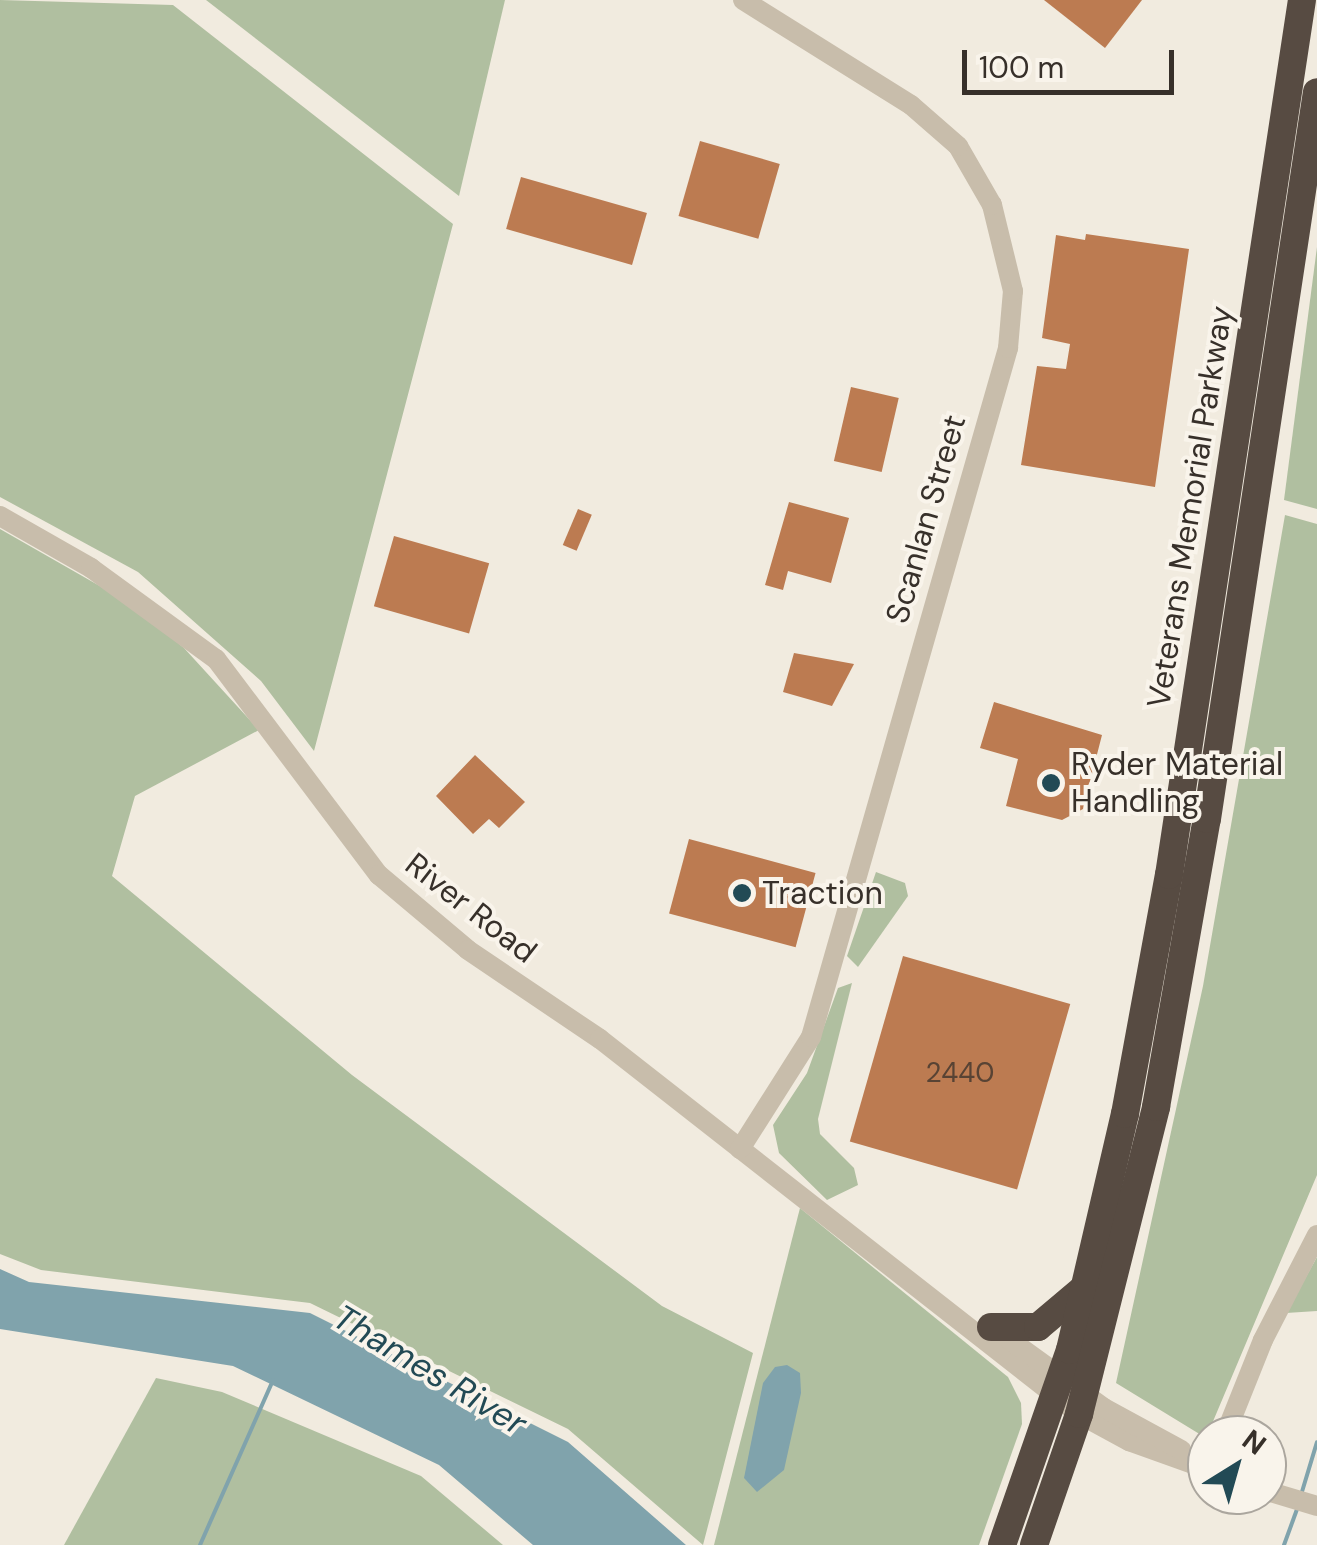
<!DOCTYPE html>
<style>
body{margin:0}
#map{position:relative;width:1317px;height:1545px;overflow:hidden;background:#f1ebdf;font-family:"DM Sans",sans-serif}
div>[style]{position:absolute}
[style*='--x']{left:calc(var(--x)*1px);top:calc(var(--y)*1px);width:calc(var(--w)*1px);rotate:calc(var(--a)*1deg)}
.green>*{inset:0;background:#b0bfa0}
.water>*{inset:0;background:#80a3ac}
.stream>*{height:4px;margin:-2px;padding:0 2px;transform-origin:2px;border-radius:2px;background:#80a3ac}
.building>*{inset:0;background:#bc7b51;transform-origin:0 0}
.minor>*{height:20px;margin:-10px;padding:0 10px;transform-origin:10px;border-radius:10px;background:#c8bdab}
.highway>*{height:28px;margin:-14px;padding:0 14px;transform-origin:14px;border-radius:14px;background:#574b42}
.dots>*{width:28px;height:28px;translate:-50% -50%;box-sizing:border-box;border:5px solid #f9f4eb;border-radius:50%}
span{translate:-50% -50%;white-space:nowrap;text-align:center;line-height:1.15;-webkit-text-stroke:8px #f9f4eb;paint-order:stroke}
.number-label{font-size:28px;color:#584334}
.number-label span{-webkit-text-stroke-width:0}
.street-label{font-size:32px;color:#37302a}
.poi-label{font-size:32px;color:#37302a}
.left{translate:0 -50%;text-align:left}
.water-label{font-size:35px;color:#224a55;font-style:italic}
.north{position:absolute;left:1187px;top:1415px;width:100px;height:100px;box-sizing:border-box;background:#f9f4eb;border:2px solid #aba69e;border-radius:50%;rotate:37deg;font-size:28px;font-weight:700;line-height:40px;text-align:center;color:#37302a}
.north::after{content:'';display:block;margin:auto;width:35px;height:45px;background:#224a55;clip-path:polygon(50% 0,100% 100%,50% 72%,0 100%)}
.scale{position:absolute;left:962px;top:50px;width:212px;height:45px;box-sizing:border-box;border:5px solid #37302a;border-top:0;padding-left:12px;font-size:30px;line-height:35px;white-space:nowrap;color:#37302a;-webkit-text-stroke:8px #f9f4eb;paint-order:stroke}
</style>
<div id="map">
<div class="green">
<i style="clip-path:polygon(0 0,173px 5px,453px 224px,314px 751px,261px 681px,138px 572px,0 497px)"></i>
<i style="clip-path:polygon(206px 0,505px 0,459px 196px)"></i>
<i style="clip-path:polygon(1317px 247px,1317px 509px,1284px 500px)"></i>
<i style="clip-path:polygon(1285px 515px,1317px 524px,1317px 1175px,1206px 1438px,1116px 1383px,1203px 986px)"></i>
<i style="clip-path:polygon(0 529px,126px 601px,184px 648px,259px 730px,135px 796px,112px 876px,352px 1075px,662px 1306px,753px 1353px,703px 1545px,568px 1429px,310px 1303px,41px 1270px,0 1254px)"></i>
<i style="clip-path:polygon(876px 872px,905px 883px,908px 896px,858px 967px,847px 956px)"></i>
<i style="clip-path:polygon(852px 983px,818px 1119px,820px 1134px,854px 1168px,858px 1185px,827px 1200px,779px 1153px,773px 1125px,807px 1073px,838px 988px)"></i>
<i style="clip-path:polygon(800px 1208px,1008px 1377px,1021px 1403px,1022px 1424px,979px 1545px,714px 1545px)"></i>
<i style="clip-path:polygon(1317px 1257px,1317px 1311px,1286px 1313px)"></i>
<i style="clip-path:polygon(156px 1378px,222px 1392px,421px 1476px,503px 1545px,64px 1545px)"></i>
</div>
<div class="water">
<i style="clip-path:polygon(0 1269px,29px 1282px,310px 1313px,568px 1442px,686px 1545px,533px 1545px,439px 1465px,233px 1366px,0 1329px)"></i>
<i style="clip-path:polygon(787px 1365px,800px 1373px,801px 1393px,784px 1470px,757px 1492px,744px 1478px,763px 1383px,775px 1367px)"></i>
</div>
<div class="stream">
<i style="--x:1301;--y:1495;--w:55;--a:-73.2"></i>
<i style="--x:200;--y:1545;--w:180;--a:-66.1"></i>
<i style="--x:1284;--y:1545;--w:38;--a:-70"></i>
</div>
<div class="building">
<i style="clip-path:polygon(1044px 0,1142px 0,1105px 48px)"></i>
<i style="left:700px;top:141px;width:83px;height:78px;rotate:16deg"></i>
<i style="left:521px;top:177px;width:131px;height:54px;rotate:16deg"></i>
<i style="clip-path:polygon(1086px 234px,1189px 249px,1155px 487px,1021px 465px,1037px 366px,1066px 369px,1070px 344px,1042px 338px,1056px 235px,1085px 240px)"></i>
<i style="left:851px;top:387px;width:49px;height:76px;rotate:13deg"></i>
<i style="clip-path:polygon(789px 502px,849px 518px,831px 583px,788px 571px,783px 590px,765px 585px)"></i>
<i style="left:578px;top:509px;width:15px;height:39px;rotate:23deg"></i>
<i style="left:394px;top:536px;width:99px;height:73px;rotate:16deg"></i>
<i style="clip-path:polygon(794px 653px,854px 664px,832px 706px,783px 692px)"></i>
<i style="clip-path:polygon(994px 702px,1102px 735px,1083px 809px,1062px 820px,1006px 806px,1018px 759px,980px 748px)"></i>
<i style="clip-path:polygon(475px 755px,525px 802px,499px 828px,489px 819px,473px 834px,436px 796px)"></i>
<i style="left:689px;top:839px;width:131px;height:77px;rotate:15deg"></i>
<i style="left:903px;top:956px;width:174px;height:193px;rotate:16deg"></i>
</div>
<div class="minor">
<i style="--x:0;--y:516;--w:105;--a:29.7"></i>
<i style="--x:91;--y:568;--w:155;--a:36.1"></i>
<i style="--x:216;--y:659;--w:271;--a:53"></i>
<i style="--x:379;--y:875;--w:116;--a:40.1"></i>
<i style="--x:468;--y:950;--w:159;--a:34"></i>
<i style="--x:600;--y:1039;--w:608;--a:38.06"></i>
<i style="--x:1079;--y:1414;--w:57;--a:28.4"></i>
<i style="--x:1129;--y:1441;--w:83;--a:19.7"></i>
<i style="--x:740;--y:1149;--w:133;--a:-57.6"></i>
<i style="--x:811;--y:1037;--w:717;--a:-74.04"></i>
<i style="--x:1008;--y:348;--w:57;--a:-85"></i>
<i style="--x:1013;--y:291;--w:89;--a:-103.7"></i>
<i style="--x:992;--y:205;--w:68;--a:-120"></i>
<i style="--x:958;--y:146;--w:62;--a:-138.9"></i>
<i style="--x:911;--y:105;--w:198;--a:-148"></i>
<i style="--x:992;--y:1327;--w:138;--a:35.9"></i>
<i style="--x:1104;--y:1408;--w:88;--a:28.6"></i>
<i style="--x:1225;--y:1435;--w:102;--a:-68.2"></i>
<i style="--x:1263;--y:1340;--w:118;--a:-62.8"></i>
<i style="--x:1267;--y:1491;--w:52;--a:16.7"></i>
</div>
<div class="highway">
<i style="--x:991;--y:1327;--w:47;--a:0"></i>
<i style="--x:1038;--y:1327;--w:57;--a:-40.1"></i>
<i style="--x:1002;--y:1545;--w:207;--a:-70.8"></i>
<i style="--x:1070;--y:1350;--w:242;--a:-76.9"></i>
<i style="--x:1125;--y:1114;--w:243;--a:-79.6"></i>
<i style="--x:1169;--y:875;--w:885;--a:-81.36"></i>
<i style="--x:1034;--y:1545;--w:139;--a:-71"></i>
<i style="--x:1079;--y:1414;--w:317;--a:-75.9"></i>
<i style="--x:1156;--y:1107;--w:292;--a:-80"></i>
<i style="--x:1207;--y:819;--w:735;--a:-81.4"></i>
</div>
<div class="dots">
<i style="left:1051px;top:783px;background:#224a55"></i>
<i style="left:742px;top:893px;background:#224a55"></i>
</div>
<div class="number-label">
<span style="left:960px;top:1073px">2440</span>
</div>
<div class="street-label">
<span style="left:1190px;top:507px;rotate:-81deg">Veterans Memorial Parkway</span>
<span style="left:926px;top:519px;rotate:-74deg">Scanlan Street</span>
<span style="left:471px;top:908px;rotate:38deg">River Road</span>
</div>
<div class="poi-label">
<span class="left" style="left:1071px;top:783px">Ryder Material<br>Handling</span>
<span class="left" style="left:762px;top:893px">Traction</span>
</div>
<div class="water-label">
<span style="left:430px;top:1370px;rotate:31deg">Thames River</span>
</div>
<div class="north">N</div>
<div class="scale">100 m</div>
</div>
